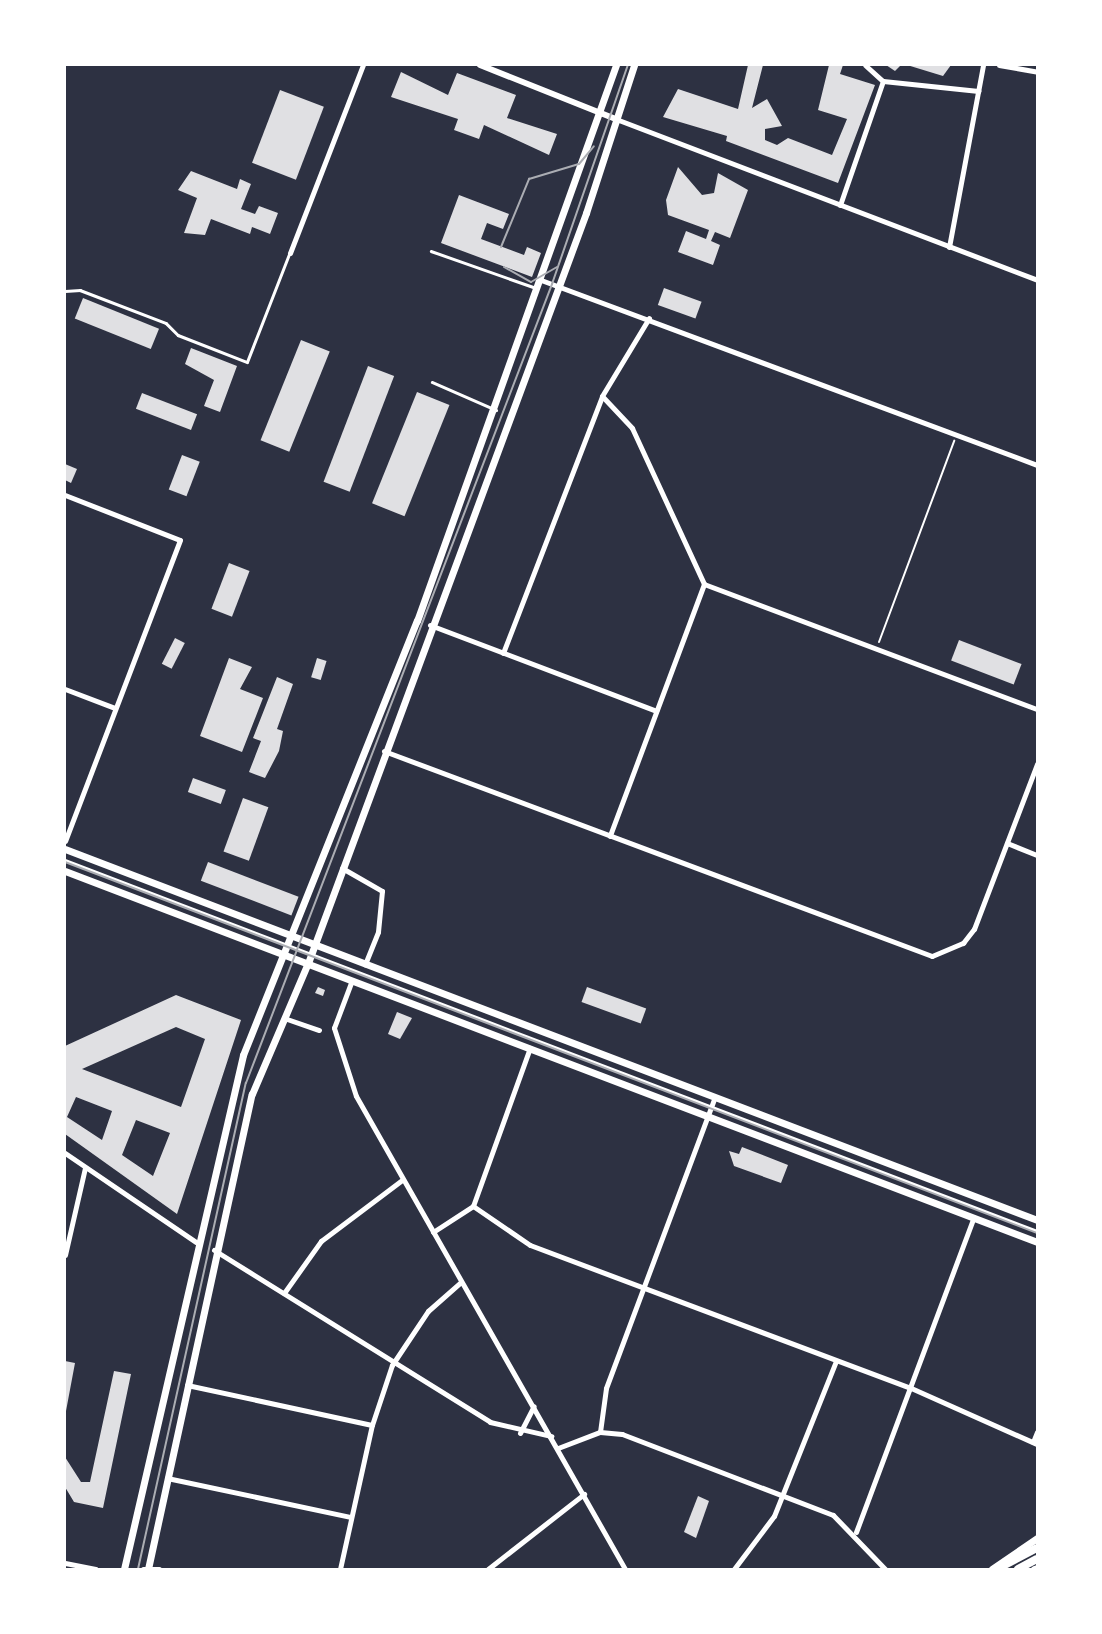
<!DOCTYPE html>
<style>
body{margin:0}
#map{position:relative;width:1102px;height:1634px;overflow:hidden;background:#2d3142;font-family:"Titillium Web",sans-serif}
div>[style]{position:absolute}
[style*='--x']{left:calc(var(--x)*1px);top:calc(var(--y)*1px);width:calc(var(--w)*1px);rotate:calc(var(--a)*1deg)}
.building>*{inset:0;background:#e0e0e3;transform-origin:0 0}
.path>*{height:2px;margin:-1px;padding:0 1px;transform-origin:1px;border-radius:1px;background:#fff}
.service>*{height:2.5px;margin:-1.25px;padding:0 1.25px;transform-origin:1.25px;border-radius:1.25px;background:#fff}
.minor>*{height:5px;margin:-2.5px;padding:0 2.5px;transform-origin:2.5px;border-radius:2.5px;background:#fff}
.tertiary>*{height:6px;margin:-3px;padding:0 3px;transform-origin:3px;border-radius:3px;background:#fff}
.secondary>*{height:7px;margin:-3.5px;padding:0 3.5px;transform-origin:3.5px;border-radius:3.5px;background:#fff}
.trunk>*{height:8px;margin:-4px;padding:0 4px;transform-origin:4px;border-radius:4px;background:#fff}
.tram>*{height:2px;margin:-1px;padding:0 1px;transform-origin:1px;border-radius:1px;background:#abadb3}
span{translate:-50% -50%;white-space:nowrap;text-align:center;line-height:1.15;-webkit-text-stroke:7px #fff;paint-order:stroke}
.frame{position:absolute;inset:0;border:66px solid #fff;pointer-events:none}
</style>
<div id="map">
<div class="building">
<i style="clip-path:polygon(748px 65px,763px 65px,752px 108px,767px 99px,782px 126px,765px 129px,765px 140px,777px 145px,788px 138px,832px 155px,847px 119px,818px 110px,829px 65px,843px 65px,840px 74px,875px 85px,838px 183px,726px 141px,727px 136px,663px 117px,678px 89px,738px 109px)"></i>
<i style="clip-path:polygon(886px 65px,901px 65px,895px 71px)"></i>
<i style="clip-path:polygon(907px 65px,951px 65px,943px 76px)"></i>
<i style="clip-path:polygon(401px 72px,448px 95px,457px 73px,516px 95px,507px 118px,557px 134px,549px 155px,484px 125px,479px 139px,454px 130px,458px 119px,391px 97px)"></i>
<i style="left:280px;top:90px;width:47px;height:78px;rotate:21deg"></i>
<i style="clip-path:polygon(678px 167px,702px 195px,714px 193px,718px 173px,748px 190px,730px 238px,715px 232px,711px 241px,720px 245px,713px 265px,678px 252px,686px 231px,706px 239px,709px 230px,668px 215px,666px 200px)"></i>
<i style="clip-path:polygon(191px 171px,237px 189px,240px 179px,251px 184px,241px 209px,255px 214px,259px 206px,278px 213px,270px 234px,252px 227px,250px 234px,211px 219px,205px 235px,184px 233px,197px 198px,178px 190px)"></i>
<i style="clip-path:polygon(459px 195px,509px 214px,503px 229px,487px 223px,481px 239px,524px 255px,527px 247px,541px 253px,532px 277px,441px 243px)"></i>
<i style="left:664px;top:288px;width:40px;height:18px;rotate:20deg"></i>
<i style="left:83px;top:298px;width:82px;height:22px;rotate:22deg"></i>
<i style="left:301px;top:340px;width:31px;height:108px;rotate:22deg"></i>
<i style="clip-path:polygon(191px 348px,237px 366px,220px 412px,204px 406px,214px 380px,185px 364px)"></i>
<i style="left:368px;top:366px;width:28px;height:124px;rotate:21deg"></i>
<i style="left:417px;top:392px;width:35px;height:120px;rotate:22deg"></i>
<i style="left:142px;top:393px;width:59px;height:17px;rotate:21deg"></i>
<i style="left:182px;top:455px;width:19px;height:37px;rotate:21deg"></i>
<i style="clip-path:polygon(65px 464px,77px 469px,71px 483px,65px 480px)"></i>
<i style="left:229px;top:563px;width:22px;height:49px;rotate:21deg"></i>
<i style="left:175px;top:638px;width:11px;height:29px;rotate:27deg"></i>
<i style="left:959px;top:640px;width:67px;height:22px;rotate:21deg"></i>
<i style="clip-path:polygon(229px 658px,252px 667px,240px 689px,263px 698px,242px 752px,200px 736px)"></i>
<i style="left:317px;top:658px;width:10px;height:20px;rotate:17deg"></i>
<i style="clip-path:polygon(277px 677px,293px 684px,277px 729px,283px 731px,279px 751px,265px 778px,249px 772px,261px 741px,253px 738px)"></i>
<i style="left:193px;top:778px;width:35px;height:15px;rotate:20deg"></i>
<i style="left:243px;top:798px;width:27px;height:57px;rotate:20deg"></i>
<i style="left:208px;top:862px;width:97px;height:20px;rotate:21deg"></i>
<i style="clip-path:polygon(318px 987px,325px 990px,323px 996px,315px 993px)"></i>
<i style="left:587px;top:987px;width:63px;height:16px;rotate:20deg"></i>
<i style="clip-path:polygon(evenodd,176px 995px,241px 1020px,177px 1214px,65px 1134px,65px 1046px,176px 995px,176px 1027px,205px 1039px,181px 1107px,82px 1069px,176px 1027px,176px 995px,76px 1097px,112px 1111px,102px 1140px,67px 1117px,76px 1097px,176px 995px,136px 1120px,170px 1133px,153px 1176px,122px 1155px,136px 1120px)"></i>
<i style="clip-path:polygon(397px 1012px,412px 1018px,400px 1039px,388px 1034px)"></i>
<i style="clip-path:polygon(742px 1147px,788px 1165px,781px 1183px,734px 1166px,729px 1151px,739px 1154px)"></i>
<i style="clip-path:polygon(65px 1361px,75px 1363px,66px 1411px,65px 1411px)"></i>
<i style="clip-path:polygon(114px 1371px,131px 1374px,103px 1508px,74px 1502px,65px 1487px,65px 1457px,81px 1482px,90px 1482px)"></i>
<i style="clip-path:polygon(698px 1496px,709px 1501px,696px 1538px,684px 1532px)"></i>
</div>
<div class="path">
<i style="--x:879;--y:642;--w:215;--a:-69.5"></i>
</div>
<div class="service">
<i style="--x:431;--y:251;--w:111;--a:19.4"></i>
<i style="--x:65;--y:291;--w:15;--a:-4"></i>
<i style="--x:80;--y:290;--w:92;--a:21"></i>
<i style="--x:166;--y:323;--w:17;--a:45"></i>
<i style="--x:178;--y:335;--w:74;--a:21.4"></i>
<i style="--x:247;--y:362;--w:116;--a:-68.7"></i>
<i style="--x:432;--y:382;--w:70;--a:23.6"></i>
<i style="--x:65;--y:860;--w:1040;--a:20.89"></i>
</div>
<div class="minor">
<i style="--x:865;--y:65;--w:24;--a:42"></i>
<i style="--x:883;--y:81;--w:96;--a:6"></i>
<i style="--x:999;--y:65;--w:39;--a:10"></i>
<i style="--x:616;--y:119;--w:451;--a:20.9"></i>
<i style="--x:840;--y:205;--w:131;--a:-70.9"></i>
<i style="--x:949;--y:247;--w:185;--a:-79.4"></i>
<i style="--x:290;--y:253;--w:202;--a:-68.8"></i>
<i style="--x:541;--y:280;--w:529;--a:20.45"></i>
<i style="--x:602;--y:396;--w:44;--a:46.8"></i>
<i style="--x:632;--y:428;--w:172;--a:65.2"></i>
<i style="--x:704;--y:584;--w:269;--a:110.5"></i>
<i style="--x:65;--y:495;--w:123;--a:21.4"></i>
<i style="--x:180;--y:540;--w:322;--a:110.9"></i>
<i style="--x:704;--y:584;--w:356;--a:20.6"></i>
<i style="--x:430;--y:625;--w:242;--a:20.8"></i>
<i style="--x:503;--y:653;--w:275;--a:-68.9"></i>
<i style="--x:602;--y:396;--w:91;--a:-58.9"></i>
<i style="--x:65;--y:689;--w:53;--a:20.8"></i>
<i style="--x:384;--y:751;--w:585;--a:20.51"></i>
<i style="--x:932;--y:956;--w:34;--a:-23"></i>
<i style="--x:963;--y:943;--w:18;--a:-52"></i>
<i style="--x:974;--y:929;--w:177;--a:-69.1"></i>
<i style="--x:1007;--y:843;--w:32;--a:22"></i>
<i style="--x:342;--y:868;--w:46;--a:29.9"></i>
<i style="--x:382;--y:891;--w:41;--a:95.6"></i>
<i style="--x:378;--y:932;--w:35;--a:112"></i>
<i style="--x:352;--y:980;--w:51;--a:110.6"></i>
<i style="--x:334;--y:1028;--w:71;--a:72.1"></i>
<i style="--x:356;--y:1096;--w:544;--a:60.37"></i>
<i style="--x:284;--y:1018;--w:37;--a:19"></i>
<i style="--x:65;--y:1153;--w:158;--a:34.2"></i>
<i style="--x:473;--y:1206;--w:69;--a:34.4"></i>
<i style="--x:530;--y:1245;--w:407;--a:20.6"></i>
<i style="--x:911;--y:1388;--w:138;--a:24"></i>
<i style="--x:433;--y:1232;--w:48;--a:-33"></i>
<i style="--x:473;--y:1206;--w:168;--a:-70.2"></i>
<i style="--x:214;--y:1250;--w:325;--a:31.9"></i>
<i style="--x:490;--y:1422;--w:63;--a:12.9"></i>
<i style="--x:65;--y:1255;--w:89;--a:-77.1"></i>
<i style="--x:284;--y:1293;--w:64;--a:-54.6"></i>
<i style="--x:321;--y:1241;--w:101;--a:-37"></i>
<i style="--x:187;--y:1385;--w:189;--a:12.2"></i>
<i style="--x:600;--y:1432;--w:44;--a:-82.2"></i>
<i style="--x:606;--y:1388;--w:309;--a:-69.5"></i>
<i style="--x:520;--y:1433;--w:30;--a:-63"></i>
<i style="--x:1033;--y:1442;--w:11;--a:-68"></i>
<i style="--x:558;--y:1448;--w:45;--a:-20.9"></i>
<i style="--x:600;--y:1432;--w:22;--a:5"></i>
<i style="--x:622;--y:1434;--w:226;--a:21"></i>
<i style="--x:833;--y:1515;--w:75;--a:46.1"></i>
<i style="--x:167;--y:1478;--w:187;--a:12"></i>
<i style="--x:856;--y:1532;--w:336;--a:-69.5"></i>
<i style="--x:65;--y:1563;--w:31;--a:11"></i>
<i style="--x:143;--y:1569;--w:16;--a:0"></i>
<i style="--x:340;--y:1569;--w:148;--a:-77.5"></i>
<i style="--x:372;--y:1425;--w:63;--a:-71.6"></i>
<i style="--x:392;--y:1365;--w:65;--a:-56.3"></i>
<i style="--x:428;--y:1311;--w:44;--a:-41.3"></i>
<i style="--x:488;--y:1569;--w:122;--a:-38"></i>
<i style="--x:734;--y:1569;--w:66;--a:-53"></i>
<i style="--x:774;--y:1516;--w:167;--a:-68.2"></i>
</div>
<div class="tertiary">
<i style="--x:480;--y:65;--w:146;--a:21.7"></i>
</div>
<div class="secondary">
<i style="--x:65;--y:849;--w:1040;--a:20.89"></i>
<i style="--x:65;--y:871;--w:1040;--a:20.89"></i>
<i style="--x:124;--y:1569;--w:528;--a:-76.96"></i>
<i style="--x:243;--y:1055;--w:468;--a:-68.2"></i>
<i style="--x:417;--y:621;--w:591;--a:-70.31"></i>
<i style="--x:148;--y:1569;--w:486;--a:-77.7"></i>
<i style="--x:252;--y:1094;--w:142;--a:-66.9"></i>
<i style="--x:308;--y:963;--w:800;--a:-69.66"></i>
<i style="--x:586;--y:213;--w:156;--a:-72"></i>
<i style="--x:992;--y:1569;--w:55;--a:-34.6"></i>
<i style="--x:1034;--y:1569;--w:3;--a:-18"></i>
</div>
<div class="trunk">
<i style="--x:997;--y:1569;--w:45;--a:-27.7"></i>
<i style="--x:1018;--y:1569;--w:21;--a:-28"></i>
</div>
<div class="tram">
<i style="--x:501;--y:247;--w:74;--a:-67.6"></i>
<i style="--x:529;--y:179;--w:52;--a:-16.7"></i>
<i style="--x:579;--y:164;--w:23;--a:-50"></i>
<i style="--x:504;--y:267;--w:31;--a:29"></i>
<i style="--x:531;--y:282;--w:30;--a:-30"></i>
<i style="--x:65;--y:862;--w:1040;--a:20.89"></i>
<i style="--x:138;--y:1569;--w:498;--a:-77.5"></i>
<i style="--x:246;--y:1083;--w:856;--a:-69.04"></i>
<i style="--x:552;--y:284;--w:232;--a:-70.9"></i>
</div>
<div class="frame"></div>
</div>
